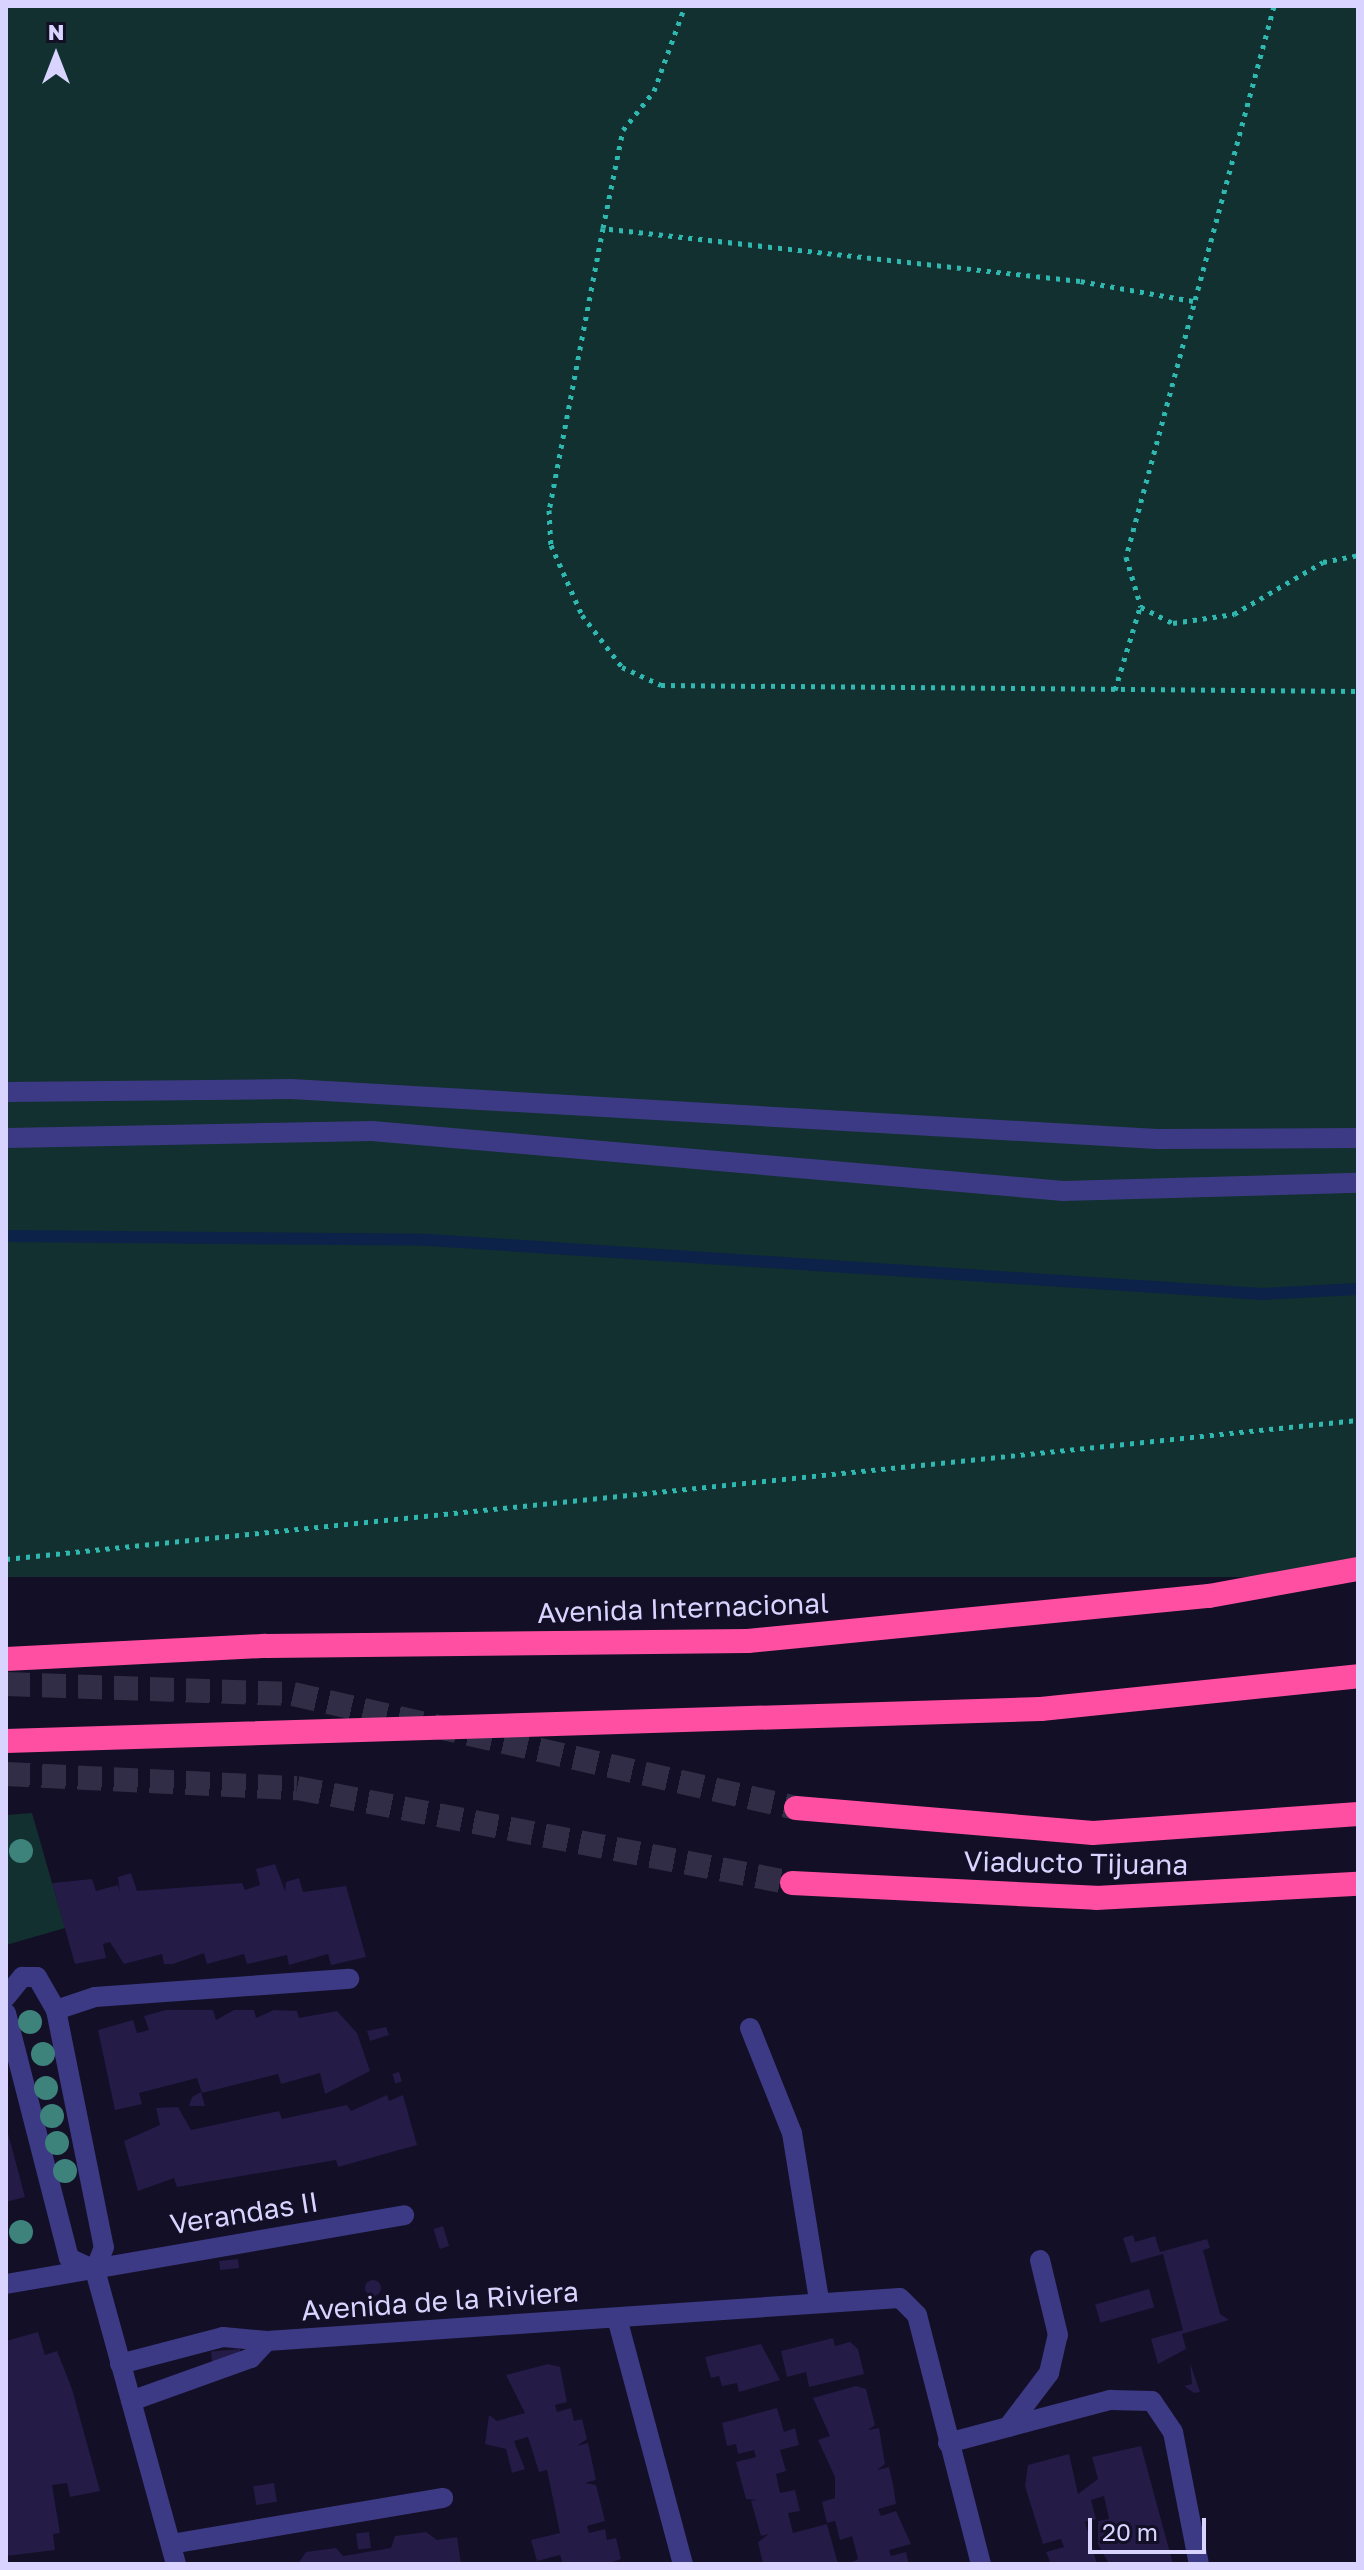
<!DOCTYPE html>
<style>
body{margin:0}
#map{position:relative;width:1364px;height:2570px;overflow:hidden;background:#130f26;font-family:"Golos Text",sans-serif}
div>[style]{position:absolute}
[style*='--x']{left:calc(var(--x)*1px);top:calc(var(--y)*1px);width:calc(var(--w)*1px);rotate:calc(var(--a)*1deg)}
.green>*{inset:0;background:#12302f;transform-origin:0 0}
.stream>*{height:12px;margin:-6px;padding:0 6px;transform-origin:6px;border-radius:6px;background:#0c2248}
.building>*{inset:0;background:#241b47;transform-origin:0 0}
.round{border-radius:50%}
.highway-tunnel>*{height:24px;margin-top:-12px;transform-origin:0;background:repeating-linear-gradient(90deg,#312d47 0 24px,transparent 0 36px)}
.path>*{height:5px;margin-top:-2.5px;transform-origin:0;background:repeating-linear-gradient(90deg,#2fb8b0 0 4px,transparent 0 10px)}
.minor>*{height:20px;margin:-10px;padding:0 10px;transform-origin:10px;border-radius:10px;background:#3d3a85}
.highway>*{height:24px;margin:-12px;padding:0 12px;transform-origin:12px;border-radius:12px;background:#ff4fa3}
.trees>*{width:24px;height:24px;margin:-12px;border-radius:50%;background:#3d827b}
span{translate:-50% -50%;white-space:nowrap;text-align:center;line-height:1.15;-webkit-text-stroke:6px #130f26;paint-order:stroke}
.street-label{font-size:28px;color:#d9d4ff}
.frame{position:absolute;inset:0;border:8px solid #d9d4ff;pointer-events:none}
.north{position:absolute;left:16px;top:16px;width:80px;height:80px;-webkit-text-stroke:6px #130f26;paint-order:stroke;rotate:0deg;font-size:22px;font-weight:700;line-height:32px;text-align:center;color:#d9d4ff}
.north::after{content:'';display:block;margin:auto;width:28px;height:36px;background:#d9d4ff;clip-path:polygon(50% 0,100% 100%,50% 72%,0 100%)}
.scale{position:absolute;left:1088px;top:2518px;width:118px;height:36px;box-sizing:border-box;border:4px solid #d9d4ff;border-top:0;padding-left:10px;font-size:24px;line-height:28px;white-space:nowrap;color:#d9d4ff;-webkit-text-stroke:6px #130f26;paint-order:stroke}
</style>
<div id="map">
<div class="green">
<i style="left:6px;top:6px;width:1352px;height:1571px"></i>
<i style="clip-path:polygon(32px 1813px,65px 1928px,6px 1945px,6px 1815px)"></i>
</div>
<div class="stream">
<i style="--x:6;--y:1236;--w:423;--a:0.5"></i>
<i style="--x:429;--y:1240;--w:835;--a:3.71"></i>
<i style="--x:1262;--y:1294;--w:96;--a:-3"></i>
</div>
<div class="building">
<i style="clip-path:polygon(275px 1864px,285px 1891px,286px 1882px,299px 1878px,303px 1892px,346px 1886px,366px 1957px,331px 1965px,328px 1954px,289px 1965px,287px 1955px,247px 1964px,244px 1954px,207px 1964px,204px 1953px,173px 1964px,164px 1964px,162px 1954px,124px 1964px,110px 1942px,103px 1944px,106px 1958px,75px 1964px,52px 1883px,92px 1879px,96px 1891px,118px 1885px,120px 1892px,118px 1877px,131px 1873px,137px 1891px,242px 1883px,245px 1890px,260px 1885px,256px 1869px)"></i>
<i style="clip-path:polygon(166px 2010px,213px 2010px,216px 2020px,234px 2010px,254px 2010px,256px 2018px,274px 2010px,297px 2011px,299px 2018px,337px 2011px,357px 2033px,370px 2071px,325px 2094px,320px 2073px,281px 2084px,278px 2074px,202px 2093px,197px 2078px,139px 2093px,142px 2104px,115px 2110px,98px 2030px,133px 2020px,137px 2033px,149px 2030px,144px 2016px)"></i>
<i style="clip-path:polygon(386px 2027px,389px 2035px,370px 2041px,367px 2031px)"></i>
<i style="left:399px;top:2072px;width:10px;height:7px;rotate:73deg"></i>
<i style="clip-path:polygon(201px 2092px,205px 2106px,189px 2106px,192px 2097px)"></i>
<i style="clip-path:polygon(387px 2095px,389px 2101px,403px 2095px,417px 2145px,338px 2167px,336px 2160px,177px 2187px,174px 2178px,138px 2191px,124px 2141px,160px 2125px,156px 2108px,178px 2107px,191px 2130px,279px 2111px,282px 2119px,347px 2105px,351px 2111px)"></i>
<i style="clip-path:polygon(6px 2126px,25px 2197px,6px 2202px)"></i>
<i style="left:443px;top:2226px;width:21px;height:10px;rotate:73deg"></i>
<i style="clip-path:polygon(1133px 2235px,1135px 2242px,1155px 2236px,1160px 2252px,1207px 2239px,1210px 2248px,1203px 2250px,1220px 2314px,1229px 2320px,1182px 2334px,1186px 2349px,1158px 2364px,1151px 2339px,1183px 2330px,1163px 2254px,1131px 2263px,1123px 2238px)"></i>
<i style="left:238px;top:2259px;width:9px;height:19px;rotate:84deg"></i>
<i class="round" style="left:365px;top:2280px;width:16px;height:16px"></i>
<i style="left:1149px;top:2289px;width:19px;height:56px;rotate:74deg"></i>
<i style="clip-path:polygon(38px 2332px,45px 2355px,57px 2351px,72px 2389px,100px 2491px,70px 2497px,67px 2483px,52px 2485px,60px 2533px,53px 2534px,55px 2550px,6px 2556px,6px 2341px)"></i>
<i style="clip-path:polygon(833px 2338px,835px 2346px,850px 2342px,858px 2349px,864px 2374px,809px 2387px,806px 2372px,787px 2377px,781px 2351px)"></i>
<i style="clip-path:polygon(761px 2344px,780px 2380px,739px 2392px,737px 2383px,722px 2386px,719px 2376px,711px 2378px,705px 2357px)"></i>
<i style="left:240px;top:2349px;width:11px;height:29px;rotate:85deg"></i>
<i style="clip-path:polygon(1190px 2363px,1200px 2392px,1194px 2393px,1184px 2386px,1192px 2384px)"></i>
<i style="clip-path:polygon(548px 2364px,560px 2367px,567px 2402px,555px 2405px,557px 2412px,571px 2408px,574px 2421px,582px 2419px,587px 2439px,577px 2446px,588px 2443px,596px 2480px,585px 2483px,596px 2485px,605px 2521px,587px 2526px,589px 2533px,605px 2529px,607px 2540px,616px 2538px,621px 2559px,607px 2564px,563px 2564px,560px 2555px,537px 2561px,531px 2540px,560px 2533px,547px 2470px,539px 2472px,528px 2437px,514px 2441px,525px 2469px,512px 2473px,506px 2449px,485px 2444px,489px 2415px,497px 2421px,525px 2413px,506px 2375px)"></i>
<i style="clip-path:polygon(856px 2386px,866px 2389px,875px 2425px,868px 2430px,879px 2428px,885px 2464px,877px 2470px,889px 2467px,893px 2484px,896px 2504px,878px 2509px,881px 2516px,896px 2511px,911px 2544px,889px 2550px,891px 2556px,906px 2552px,909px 2564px,849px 2564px,858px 2559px,852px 2536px,840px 2540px,835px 2521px,827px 2523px,822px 2502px,835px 2498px,835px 2477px,818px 2440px,830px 2436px,813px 2398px)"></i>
<i style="clip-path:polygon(777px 2408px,784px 2432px,795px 2428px,799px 2445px,780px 2450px,786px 2471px,776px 2474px,780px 2493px,795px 2490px,800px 2511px,788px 2513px,793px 2533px,827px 2524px,838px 2564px,763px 2564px,758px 2542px,769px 2534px,761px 2536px,751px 2501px,757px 2500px,746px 2499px,736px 2462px,756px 2457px,754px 2450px,738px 2454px,736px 2444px,727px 2446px,722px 2423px)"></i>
<i style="clip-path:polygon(1141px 2446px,1173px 2564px,1109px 2564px,1098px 2544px,1098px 2521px,1109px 2519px,1104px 2496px,1091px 2500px,1096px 2519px,1085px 2522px,1097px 2564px,1051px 2564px,1046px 2552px,1064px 2547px,1061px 2539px,1043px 2544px,1025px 2486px,1028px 2465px,1069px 2454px,1078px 2494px,1098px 2479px,1092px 2457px)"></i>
<i style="left:274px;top:2483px;width:19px;height:21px;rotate:81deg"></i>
<i style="left:369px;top:2532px;width:16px;height:13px;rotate:83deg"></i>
<i style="clip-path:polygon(426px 2532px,437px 2540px,457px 2537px,461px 2564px,298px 2564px,306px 2552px,336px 2548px,343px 2556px,391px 2548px,395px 2536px)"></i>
</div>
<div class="highway-tunnel">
<i style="--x:6;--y:1684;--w:287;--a:2"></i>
<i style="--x:293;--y:1694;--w:516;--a:12.77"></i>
<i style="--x:6;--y:1774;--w:291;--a:2.8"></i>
<i style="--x:297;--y:1788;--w:504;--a:10.86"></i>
</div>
<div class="path">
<i style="--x:1274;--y:6;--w:571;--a:105.03"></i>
<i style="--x:1126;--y:557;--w:52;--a:73.3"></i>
<i style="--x:1141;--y:607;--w:36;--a:27"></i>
<i style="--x:1173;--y:623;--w:62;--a:-8.4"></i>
<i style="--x:1234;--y:614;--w:103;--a:-30.3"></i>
<i style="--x:1323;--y:562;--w:36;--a:-11"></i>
<i style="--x:603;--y:228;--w:100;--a:-78.5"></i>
<i style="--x:623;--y:130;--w:50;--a:-51.5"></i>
<i style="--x:654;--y:91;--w:90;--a:-70"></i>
<i style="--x:1193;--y:301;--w:115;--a:-170"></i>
<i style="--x:1080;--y:281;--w:480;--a:-173.7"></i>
<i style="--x:603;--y:228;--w:287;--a:100.8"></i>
<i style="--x:549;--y:510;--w:35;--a:87"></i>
<i style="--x:551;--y:545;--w:77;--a:66.1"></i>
<i style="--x:582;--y:615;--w:66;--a:52.4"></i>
<i style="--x:622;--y:667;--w:43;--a:24.8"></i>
<i style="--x:661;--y:685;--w:697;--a:0.49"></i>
<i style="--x:1115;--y:690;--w:87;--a:-73.2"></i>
<i style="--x:6;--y:1559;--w:1359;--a:-5.87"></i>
</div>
<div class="minor">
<i style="--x:6;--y:1092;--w:285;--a:-0.6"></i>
<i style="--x:291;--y:1089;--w:867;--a:3.3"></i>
<i style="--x:1157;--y:1139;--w:201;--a:-0.3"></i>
<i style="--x:6;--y:1138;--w:366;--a:-1.1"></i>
<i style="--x:372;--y:1131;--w:694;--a:4.96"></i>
<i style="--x:1063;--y:1191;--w:295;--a:-1.6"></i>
<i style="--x:6;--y:1997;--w:26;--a:-51"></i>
<i style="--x:22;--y:1977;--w:15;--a:0"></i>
<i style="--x:37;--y:1977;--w:38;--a:60"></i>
<i style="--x:56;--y:2010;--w:242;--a:78.6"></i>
<i style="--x:104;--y:2247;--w:25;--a:111"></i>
<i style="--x:95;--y:2270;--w:305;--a:74.6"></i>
<i style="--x:56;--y:2010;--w:41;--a:-18.4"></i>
<i style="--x:95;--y:1997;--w:255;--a:-4.1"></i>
<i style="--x:6;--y:2013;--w:253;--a:75.6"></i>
<i style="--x:69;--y:2258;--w:29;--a:25"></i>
<i style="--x:750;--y:2028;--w:113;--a:68.2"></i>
<i style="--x:792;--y:2133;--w:168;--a:80.8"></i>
<i style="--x:6;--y:2284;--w:404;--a:-9.8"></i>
<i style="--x:617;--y:2318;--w:255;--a:75"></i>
<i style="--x:120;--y:2364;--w:106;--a:-14.7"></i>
<i style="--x:223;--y:2337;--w:44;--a:5.2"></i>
<i style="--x:267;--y:2341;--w:634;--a:-3.89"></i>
<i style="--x:900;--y:2298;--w:24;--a:45"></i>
<i style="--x:917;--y:2315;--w:257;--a:75.6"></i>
<i style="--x:131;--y:2401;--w:127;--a:-19.7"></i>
<i style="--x:251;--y:2358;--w:23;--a:-47"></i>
<i style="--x:1008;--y:2427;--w:68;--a:-52.8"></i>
<i style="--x:1049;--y:2373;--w:39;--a:-77"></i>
<i style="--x:1058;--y:2335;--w:77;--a:-103.5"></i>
<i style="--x:948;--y:2443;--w:168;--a:-14.9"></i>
<i style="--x:1110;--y:2400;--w:42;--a:1.4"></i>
<i style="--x:1152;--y:2401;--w:37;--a:56"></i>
<i style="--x:1173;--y:2432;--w:135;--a:78.9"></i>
<i style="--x:171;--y:2544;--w:276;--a:-9.6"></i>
</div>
<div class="highway">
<i style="--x:6;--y:1659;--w:260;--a:-2.9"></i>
<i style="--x:266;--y:1646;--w:482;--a:-0.6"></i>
<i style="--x:748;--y:1641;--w:463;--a:-5.6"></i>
<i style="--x:1209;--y:1596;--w:151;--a:-10.3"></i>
<i style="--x:6;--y:1741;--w:1035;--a:-1.77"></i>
<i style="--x:1041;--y:1709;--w:319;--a:-5.9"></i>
<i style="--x:796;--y:1808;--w:298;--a:4.8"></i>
<i style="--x:1093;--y:1833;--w:266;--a:-4.1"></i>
<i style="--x:792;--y:1883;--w:304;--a:2.8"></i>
<i style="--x:1096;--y:1898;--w:262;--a:-3.1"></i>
</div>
<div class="trees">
<i style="left:21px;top:1851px"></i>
<i style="left:30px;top:2022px"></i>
<i style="left:43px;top:2054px"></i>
<i style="left:46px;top:2088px"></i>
<i style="left:52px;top:2116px"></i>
<i style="left:57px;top:2143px"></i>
<i style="left:65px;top:2171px"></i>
<i style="left:21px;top:2232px"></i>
</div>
<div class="street-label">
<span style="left:683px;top:1608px;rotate:-2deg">Avenida Internacional</span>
<span style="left:1076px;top:1863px;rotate:1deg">Viaducto Tijuana</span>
<span style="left:244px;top:2213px;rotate:-9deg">Verandas II</span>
<span style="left:440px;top:2301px;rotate:-4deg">Avenida de la Riviera</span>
</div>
<div class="frame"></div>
<div class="north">N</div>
<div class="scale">20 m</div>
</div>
